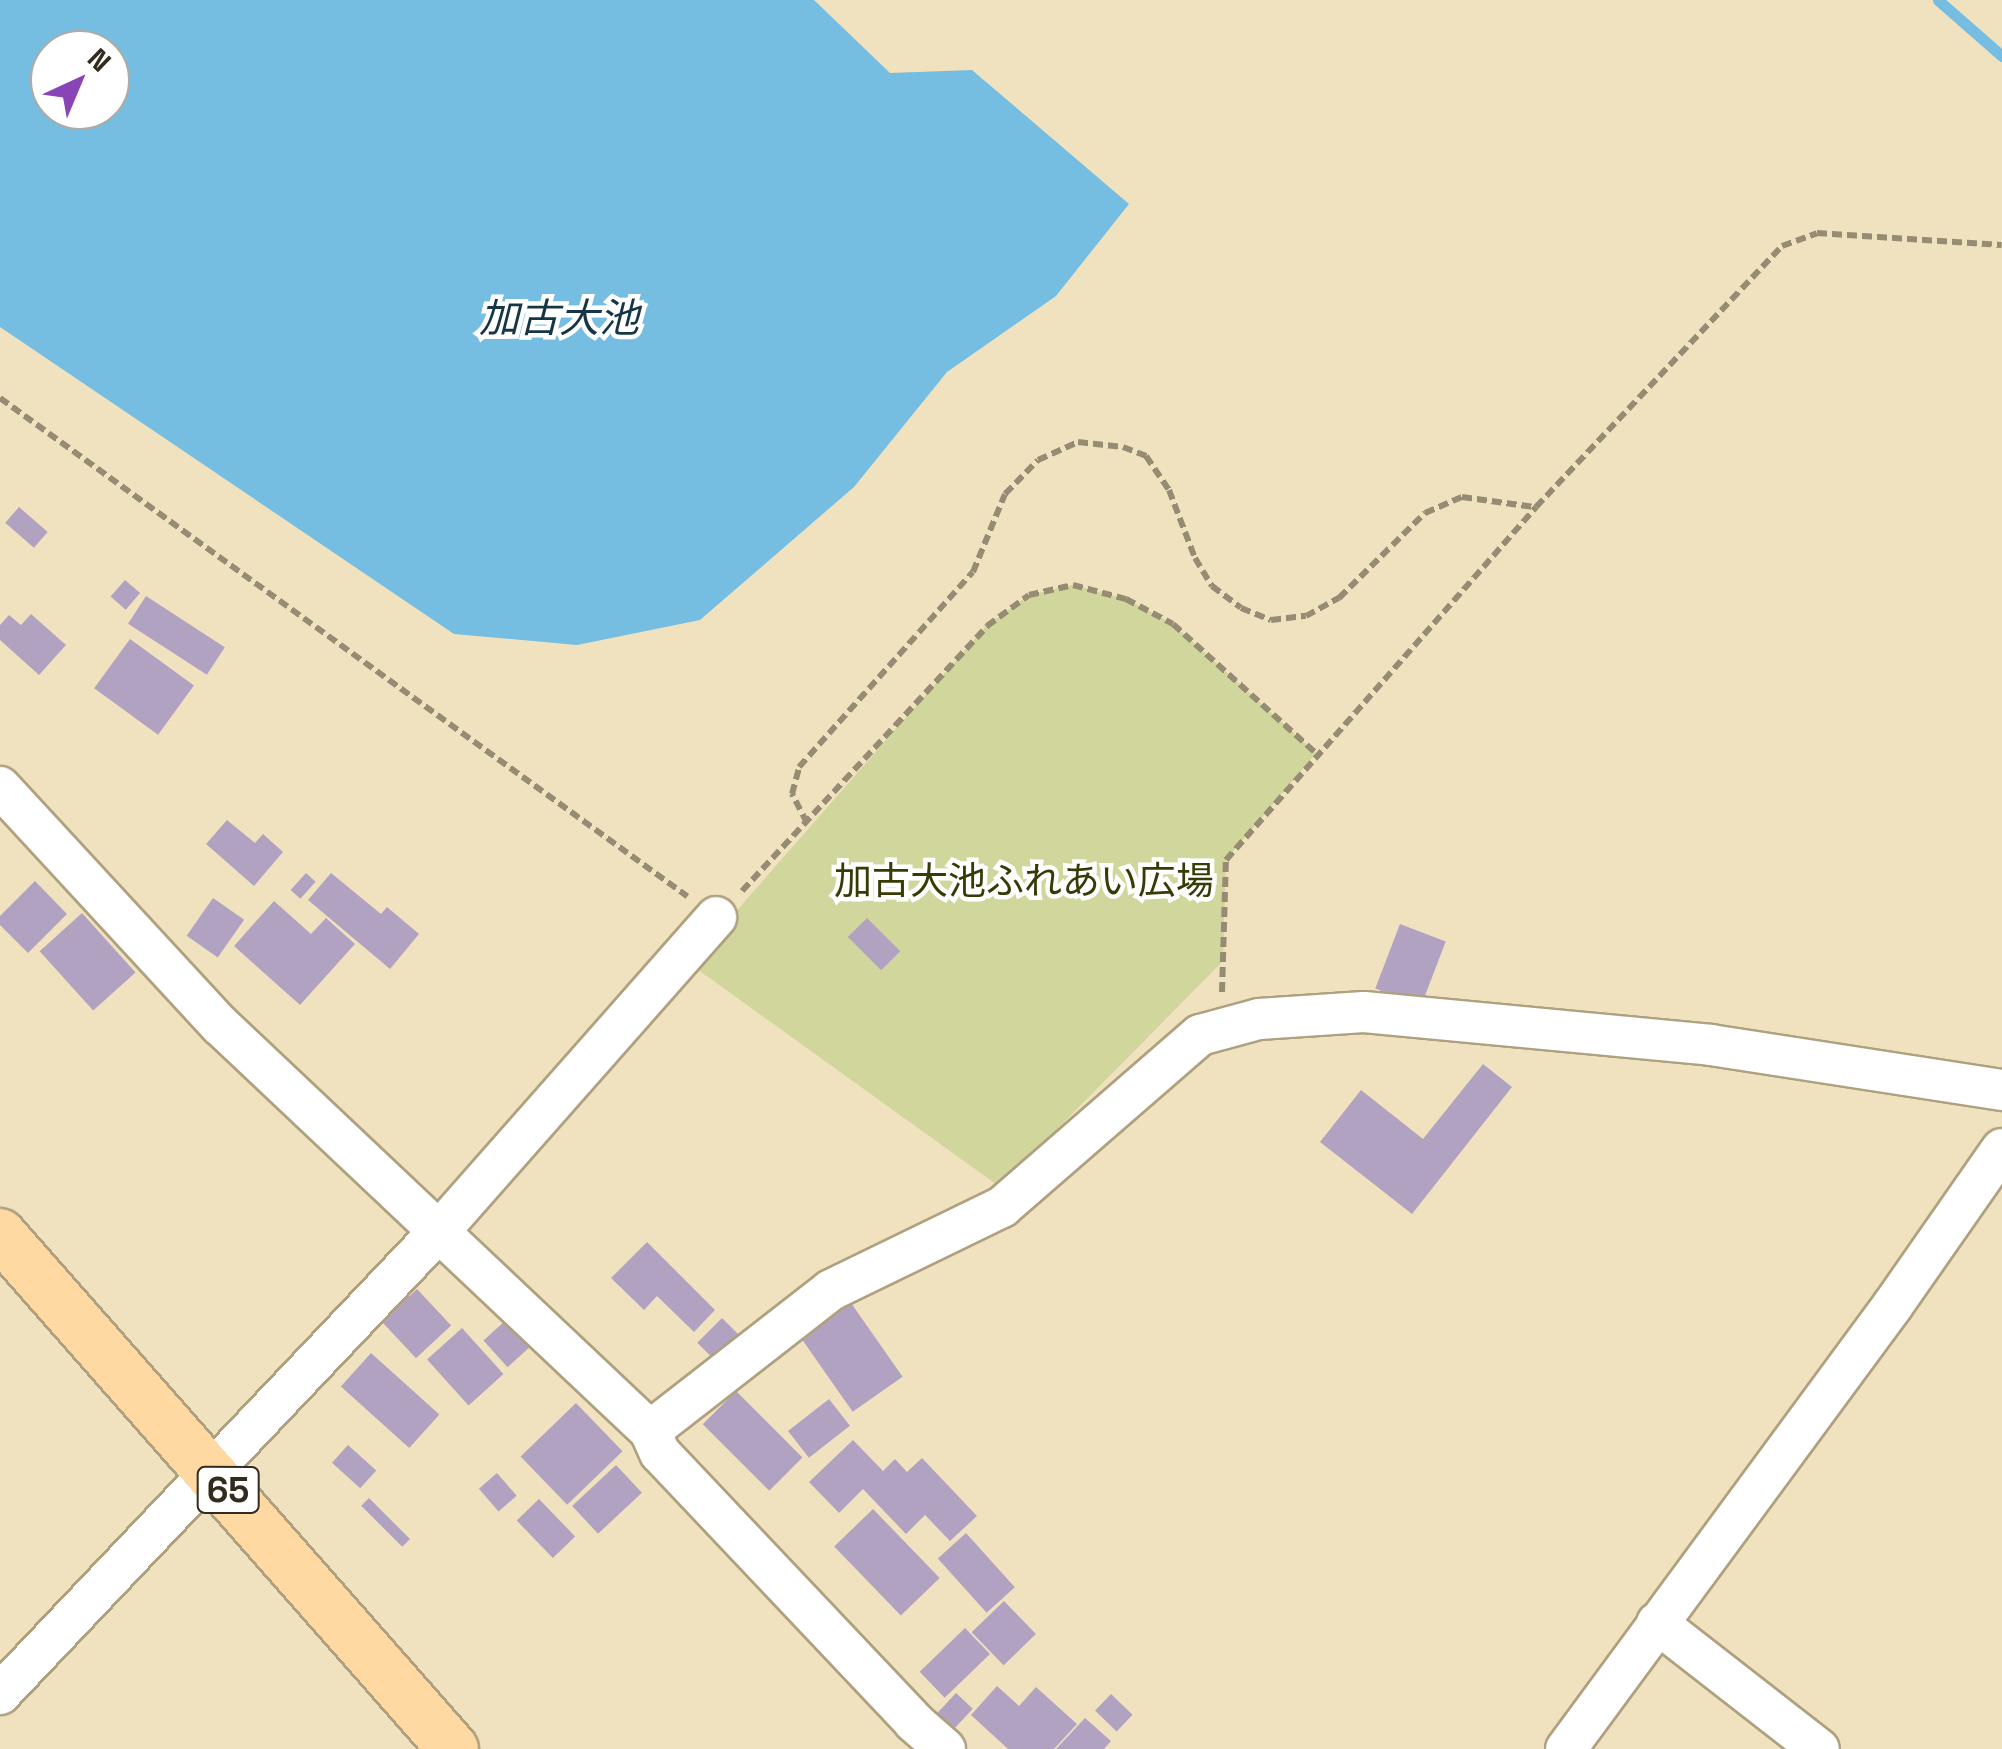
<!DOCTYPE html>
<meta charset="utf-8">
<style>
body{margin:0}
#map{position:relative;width:2002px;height:1749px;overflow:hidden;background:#f1e2bf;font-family:"Space Grotesk","Noto Sans JP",sans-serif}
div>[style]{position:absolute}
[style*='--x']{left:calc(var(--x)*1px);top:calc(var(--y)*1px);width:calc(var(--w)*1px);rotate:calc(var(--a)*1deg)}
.green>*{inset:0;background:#d0d69c}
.water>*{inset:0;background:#76bde2}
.stream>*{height:11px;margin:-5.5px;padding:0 5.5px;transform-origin:5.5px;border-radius:5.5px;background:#76bde2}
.building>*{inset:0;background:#b2a2c2;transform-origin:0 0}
.path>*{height:6px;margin-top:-3px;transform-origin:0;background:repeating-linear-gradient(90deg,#968c73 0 10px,transparent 0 15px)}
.roads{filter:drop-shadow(2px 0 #afa180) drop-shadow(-2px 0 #afa180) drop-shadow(0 2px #afa180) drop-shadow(0 -2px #afa180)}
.minor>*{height:40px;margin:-20px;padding:0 20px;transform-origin:20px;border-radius:20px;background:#fff}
.major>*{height:50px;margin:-25px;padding:0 25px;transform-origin:25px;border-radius:25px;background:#ffd9a1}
span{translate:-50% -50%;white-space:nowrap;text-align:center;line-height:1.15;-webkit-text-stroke:9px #fff;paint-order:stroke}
.shield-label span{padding:2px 8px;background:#fff;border:2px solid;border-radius:8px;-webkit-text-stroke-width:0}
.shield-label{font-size:35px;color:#312c1e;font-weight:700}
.park-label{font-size:38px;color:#383b05}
.water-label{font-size:40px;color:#163646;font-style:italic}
.north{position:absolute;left:30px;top:30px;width:100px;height:100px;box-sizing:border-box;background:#fff;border:2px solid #adaba5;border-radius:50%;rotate:44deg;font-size:28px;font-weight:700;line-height:40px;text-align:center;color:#312c1e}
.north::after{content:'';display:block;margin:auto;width:35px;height:45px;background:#8944b8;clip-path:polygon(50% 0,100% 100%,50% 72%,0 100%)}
</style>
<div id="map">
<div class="green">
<i style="clip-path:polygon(1073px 585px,1126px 599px,1173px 624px,1316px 753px,1226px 860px,1223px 961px,1000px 1187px,690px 964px,986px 626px,1029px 595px)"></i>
</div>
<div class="water">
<i style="clip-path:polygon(evenodd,0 0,814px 0,890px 73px,972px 70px,1129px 204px,1056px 296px,947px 372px,854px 487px,700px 620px,577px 645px,454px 634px,0 327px,0 0,50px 50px,110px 50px,110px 110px,50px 110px,50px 50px)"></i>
</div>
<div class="stream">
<i style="--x:1938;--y:0;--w:85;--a:41.2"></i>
</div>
<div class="building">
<i style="left:19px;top:507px;width:38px;height:21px;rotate:41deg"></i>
<i style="left:125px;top:580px;width:20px;height:22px;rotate:41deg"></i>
<i style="left:146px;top:596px;width:94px;height:33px;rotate:33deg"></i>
<i style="clip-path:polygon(31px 614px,66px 645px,39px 675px,0 640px,0 625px,9px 615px,21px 625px)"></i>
<i style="left:130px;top:639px;width:79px;height:61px;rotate:36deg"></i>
<i style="clip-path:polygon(227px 820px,255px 843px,263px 834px,283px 852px,254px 886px,206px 844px)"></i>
<i style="left:306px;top:873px;width:13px;height:23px;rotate:42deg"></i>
<i style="clip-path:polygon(331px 873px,381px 914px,387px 907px,419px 934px,390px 969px,308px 900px)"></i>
<i style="clip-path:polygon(35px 881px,67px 914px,28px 953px,0 925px,0 916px)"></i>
<i style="left:213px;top:898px;width:38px;height:46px;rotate:35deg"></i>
<i style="clip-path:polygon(274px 901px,311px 934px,326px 918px,355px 944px,300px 1005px,234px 946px)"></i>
<i style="left:82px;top:913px;width:80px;height:57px;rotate:48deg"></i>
<i style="left:867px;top:918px;width:47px;height:27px;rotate:45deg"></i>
<i style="left:1400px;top:924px;width:49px;height:69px;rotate:21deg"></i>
<i style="clip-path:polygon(1483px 1064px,1512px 1087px,1412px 1214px,1320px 1142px,1361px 1090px,1423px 1139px)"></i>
<i style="clip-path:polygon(647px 1242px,715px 1310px,694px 1332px,657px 1296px,644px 1310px,611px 1278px)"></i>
<i style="left:417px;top:1289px;width:50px;height:48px;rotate:47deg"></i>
<i style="left:851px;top:1303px;width:90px;height:61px;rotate:55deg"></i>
<i style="left:722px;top:1318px;width:34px;height:35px;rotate:45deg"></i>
<i style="left:505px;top:1321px;width:36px;height:29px;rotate:48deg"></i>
<i style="left:462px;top:1328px;width:62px;height:47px;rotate:48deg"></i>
<i style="left:371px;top:1353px;width:92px;height:45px;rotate:42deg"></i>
<i style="left:736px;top:1391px;width:94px;height:47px;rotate:45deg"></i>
<i style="left:829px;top:1399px;width:34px;height:52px;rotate:52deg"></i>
<i style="left:576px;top:1403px;width:67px;height:77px;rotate:46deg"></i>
<i style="clip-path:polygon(853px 1440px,883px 1471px,895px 1459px,907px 1472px,922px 1458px,977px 1516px,950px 1541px,925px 1515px,906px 1534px,863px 1489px,839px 1513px,809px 1482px)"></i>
<i style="left:348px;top:1445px;width:38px;height:24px;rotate:42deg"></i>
<i style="left:616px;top:1465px;width:38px;height:60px;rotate:47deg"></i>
<i style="left:497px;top:1473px;width:30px;height:24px;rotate:49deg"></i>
<i style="left:369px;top:1498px;width:58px;height:11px;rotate:45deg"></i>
<i style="left:539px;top:1499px;width:52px;height:31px;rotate:46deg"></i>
<i style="left:873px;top:1509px;width:96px;height:54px;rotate:46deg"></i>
<i style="left:966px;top:1533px;width:73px;height:38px;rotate:48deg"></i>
<i style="left:1004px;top:1601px;width:46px;height:45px;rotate:46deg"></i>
<i style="left:965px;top:1628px;width:36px;height:63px;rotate:46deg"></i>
<i style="clip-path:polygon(997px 1686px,1019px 1706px,1036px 1687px,1077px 1724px,1054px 1749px,1008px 1749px,971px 1715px)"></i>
<i style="left:956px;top:1693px;width:23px;height:37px;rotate:43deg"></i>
<i style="left:1111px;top:1694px;width:30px;height:23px;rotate:44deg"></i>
<i style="clip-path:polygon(1085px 1718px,1111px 1741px,1104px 1749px,1056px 1749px)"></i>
</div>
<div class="path">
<i style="--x:0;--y:398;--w:849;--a:35.94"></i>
<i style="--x:807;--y:823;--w:33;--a:-117"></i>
<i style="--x:792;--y:794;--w:28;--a:-75"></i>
<i style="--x:799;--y:767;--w:261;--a:-48.3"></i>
<i style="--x:973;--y:572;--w:84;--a:-67.7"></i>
<i style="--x:1005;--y:494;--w:47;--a:-45.9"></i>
<i style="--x:1038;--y:460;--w:44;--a:-24.2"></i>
<i style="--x:1078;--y:442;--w:45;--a:6.3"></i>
<i style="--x:1123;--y:447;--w:25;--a:21"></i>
<i style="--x:1146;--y:456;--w:41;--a:55.9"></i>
<i style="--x:1169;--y:490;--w:73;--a:69.1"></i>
<i style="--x:1195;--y:558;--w:33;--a:59"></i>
<i style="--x:1212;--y:586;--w:36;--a:37"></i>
<i style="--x:1241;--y:608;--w:32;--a:22"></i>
<i style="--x:1271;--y:620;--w:35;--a:-7"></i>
<i style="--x:1306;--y:616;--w:38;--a:-29"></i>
<i style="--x:1339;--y:598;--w:121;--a:-44.7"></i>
<i style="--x:1425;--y:513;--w:40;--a:-23.4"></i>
<i style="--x:1462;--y:497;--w:73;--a:7.9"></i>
<i style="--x:742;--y:891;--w:361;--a:-47.2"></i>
<i style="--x:987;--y:626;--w:52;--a:-36.4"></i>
<i style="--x:1029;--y:595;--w:45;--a:-12.8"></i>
<i style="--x:1073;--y:585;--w:55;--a:14.8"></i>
<i style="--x:1126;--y:599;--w:53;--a:28"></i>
<i style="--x:1173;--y:624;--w:193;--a:42.1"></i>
<i style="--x:1222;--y:992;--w:132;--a:-88.3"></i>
<i style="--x:1226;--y:860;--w:470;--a:-48.7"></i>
<i style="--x:1536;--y:507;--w:359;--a:-46.7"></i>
<i style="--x:1782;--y:246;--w:37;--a:-20"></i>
<i style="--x:1817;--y:233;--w:185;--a:3.7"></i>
</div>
<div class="roads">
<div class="minor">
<i style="--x:0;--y:787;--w:324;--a:47.3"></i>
<i style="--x:220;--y:1025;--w:591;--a:43.36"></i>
<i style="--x:650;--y:1431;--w:24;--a:66"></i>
<i style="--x:660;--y:1453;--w:370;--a:46.6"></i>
<i style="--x:914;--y:1722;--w:41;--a:41.1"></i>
<i style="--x:650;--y:1431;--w:229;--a:-37.9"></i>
<i style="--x:831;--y:1290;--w:190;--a:-25.9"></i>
<i style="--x:1002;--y:1207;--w:262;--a:-41"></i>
<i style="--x:1200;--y:1035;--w:61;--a:-15.2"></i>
<i style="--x:1259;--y:1019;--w:105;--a:-3.8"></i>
<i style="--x:1364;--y:1012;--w:349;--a:5.4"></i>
<i style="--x:1711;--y:1045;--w:294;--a:8.8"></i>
<i style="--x:1657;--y:1623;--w:205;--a:37.9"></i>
<i style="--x:0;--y:1694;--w:644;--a:-46.51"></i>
<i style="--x:443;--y:1227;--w:413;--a:-48.6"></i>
<i style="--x:1566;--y:1749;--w:551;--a:-53.63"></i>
<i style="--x:1893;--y:1305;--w:190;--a:-55.1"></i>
</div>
<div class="major">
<i style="--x:0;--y:1234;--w:686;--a:48.66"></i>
</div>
</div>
<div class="shield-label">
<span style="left:228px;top:1490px">65</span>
</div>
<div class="park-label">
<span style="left:1024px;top:882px">加古大池ふれあい広場</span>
</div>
<div class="water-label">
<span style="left:559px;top:319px">加古大池</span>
</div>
<div class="north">N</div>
</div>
